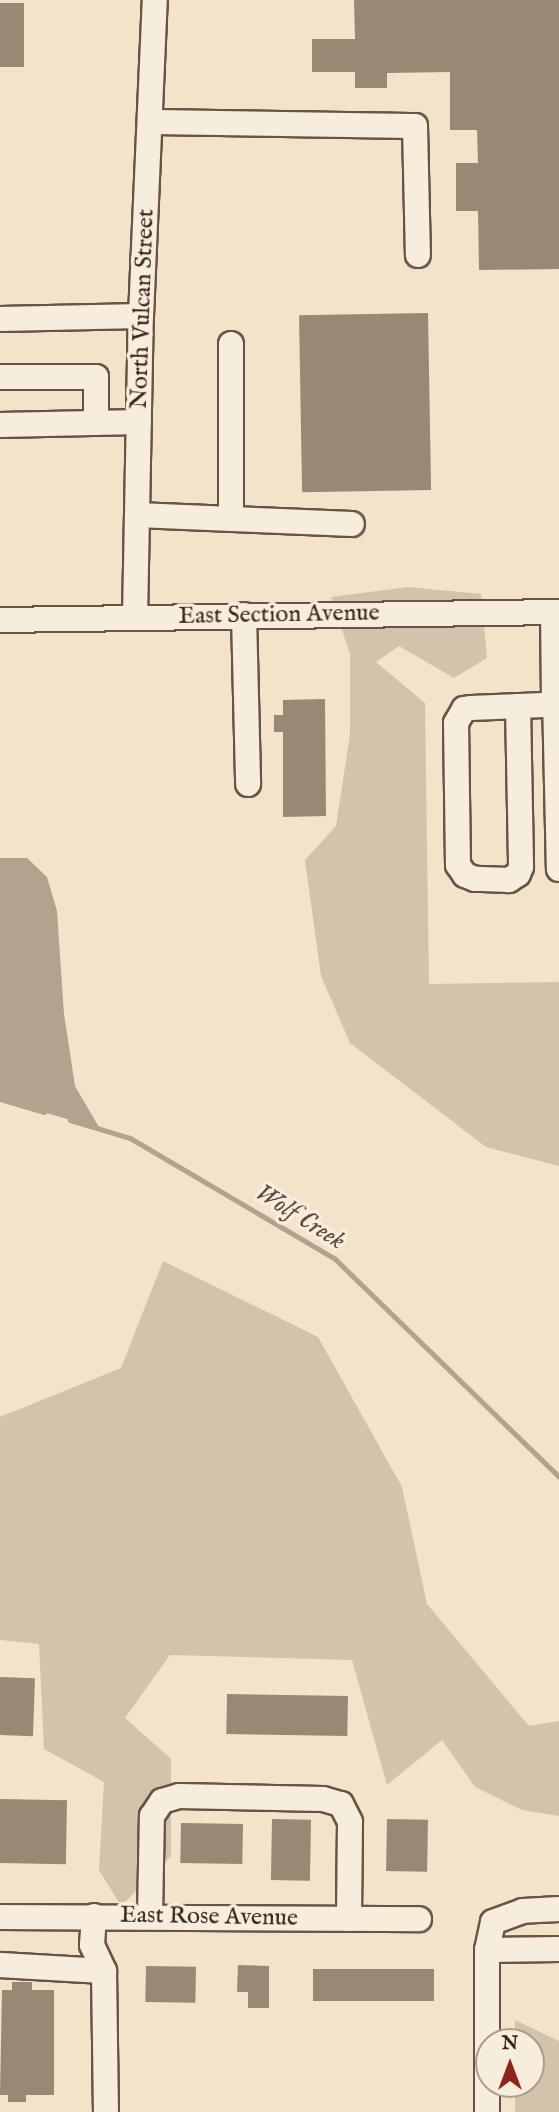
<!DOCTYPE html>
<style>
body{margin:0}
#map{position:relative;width:559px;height:2112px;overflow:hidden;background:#f2e3c9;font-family:"IM FELL English",serif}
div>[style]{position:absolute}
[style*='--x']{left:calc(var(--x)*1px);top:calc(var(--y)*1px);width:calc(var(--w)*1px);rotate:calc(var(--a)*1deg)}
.green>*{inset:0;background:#d3c3ab}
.water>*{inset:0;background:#b3a28e}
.stream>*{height:5px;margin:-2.5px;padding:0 2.5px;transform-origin:2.5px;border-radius:2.5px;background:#b3a28e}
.building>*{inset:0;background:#9a8875;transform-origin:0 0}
.roads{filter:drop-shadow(2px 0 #685446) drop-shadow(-2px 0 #685446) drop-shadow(0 2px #685446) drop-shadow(0 -2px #685446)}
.minor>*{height:24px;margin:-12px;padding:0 12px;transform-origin:12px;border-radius:12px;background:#f7eddc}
span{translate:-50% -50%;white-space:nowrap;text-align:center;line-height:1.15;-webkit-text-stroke:7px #f7eddc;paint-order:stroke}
.street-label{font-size:24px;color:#3a251b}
.water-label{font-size:26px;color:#5e4a3e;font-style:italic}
.north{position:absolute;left:475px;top:2028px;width:70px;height:70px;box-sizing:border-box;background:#f7eddc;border:2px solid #ab9d8f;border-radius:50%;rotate:0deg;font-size:19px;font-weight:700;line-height:28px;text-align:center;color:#3a251b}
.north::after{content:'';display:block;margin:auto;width:24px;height:32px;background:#8f2418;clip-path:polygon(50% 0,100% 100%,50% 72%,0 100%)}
</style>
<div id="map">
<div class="green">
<i style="clip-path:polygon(408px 587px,481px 594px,487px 658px,454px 678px,399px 646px,376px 662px,425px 703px,429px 984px,559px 982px,559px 1166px,486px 1147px,350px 1043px,321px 976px,305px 860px,336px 826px,350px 734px,350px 654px,331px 597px)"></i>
<i style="clip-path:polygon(163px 1261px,318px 1337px,402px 1487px,427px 1604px,529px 1726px,559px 1721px,559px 1816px,522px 1810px,475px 1787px,442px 1740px,387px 1785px,352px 1660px,170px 1655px,125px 1718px,171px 1759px,171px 1856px,121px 1906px,99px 1870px,104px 1782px,44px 1749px,39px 1644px,0 1640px,0 1417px,121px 1368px)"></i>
<i style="clip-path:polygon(515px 2020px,559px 2041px,559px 2112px,515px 2112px,515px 2084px,531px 2084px,531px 2042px,515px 2042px)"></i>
</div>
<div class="water">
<i style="clip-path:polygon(0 858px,27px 858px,47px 877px,57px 911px,64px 1014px,75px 1086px,100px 1129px,0 1099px)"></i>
</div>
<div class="stream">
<i style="--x:0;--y:1099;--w:46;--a:16.5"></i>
<i style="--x:70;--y:1120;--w:63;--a:16.7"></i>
<i style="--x:130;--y:1138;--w:237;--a:30.5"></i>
<i style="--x:334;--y:1258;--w:314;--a:44.2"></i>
</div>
<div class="building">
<i style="clip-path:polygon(354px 0,559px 0,559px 269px,479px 270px,478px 211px,456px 211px,456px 163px,478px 163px,477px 130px,450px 130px,450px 72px,387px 73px,387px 88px,355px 88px,355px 72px,312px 72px,312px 39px,355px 39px)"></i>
<i style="left:0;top:3px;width:24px;height:64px"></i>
<i style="left:428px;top:313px;width:177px;height:129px;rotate:89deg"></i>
<i style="clip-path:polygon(325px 699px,326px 816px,283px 817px,283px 732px,274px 732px,274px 715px,283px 715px,283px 700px)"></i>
<i style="left:0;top:1677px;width:35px;height:58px;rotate:2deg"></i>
<i style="left:227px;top:1694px;width:121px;height:40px;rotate:1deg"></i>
<i style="left:0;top:1799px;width:67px;height:64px;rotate:1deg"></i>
<i style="left:272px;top:1819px;width:39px;height:61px;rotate:1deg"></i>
<i style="left:387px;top:1819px;width:41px;height:52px;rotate:1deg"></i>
<i style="left:181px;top:1823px;width:62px;height:40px;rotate:1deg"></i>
<i style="clip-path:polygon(238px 1965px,269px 1966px,269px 2008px,248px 2008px,248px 1992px,237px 1992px)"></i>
<i style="left:146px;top:1966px;width:50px;height:36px;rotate:1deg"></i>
<i style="left:313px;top:1969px;width:121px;height:32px"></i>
<i style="clip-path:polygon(12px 1982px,32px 1982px,32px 1990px,54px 1990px,54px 2095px,26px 2095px,26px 2102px,8px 2102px,8px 2095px,0 2095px,2px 1990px,12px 1990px)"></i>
</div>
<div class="roads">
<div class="minor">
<i style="--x:150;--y:122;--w:265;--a:0.9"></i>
<i style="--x:415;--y:126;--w:129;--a:88.7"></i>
<i style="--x:0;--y:319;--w:141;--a:-1.2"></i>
<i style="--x:231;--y:344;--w:175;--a:90"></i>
<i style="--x:0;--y:377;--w:96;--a:0"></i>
<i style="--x:96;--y:377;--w:46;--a:90"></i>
<i style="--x:0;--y:425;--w:139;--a:-1.2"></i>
<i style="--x:137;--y:515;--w:215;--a:2.4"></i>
<i style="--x:244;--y:615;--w:169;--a:88.6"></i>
<i style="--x:135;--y:618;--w:302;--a:-88.9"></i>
<i style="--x:141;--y:316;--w:316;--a:-87.5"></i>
<i style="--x:0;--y:620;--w:559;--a:-0.82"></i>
<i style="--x:555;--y:697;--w:172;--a:88.7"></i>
<i style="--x:518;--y:706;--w:161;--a:88.9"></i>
<i style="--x:521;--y:867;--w:8;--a:113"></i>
<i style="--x:518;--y:874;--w:11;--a:146"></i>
<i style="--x:509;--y:880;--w:34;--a:-178"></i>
<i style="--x:475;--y:879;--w:11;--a:-158"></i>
<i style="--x:465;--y:875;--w:12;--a:-125"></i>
<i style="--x:458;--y:865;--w:142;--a:-90.8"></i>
<i style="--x:456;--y:723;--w:16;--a:-60"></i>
<i style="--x:464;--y:709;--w:7;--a:-8"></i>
<i style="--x:471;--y:708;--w:73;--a:-2.4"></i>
<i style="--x:544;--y:705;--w:11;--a:-22"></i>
<i style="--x:554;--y:701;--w:89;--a:-90.6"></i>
<i style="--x:559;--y:1909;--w:36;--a:177"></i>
<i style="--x:523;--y:1911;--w:32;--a:160"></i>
<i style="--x:493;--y:1922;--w:29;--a:102"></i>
<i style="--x:487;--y:1950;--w:72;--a:-0.8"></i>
<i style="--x:94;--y:1916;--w:29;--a:94"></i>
<i style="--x:92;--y:1945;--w:29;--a:65"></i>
<i style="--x:104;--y:1971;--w:141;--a:89.2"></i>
<i style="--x:150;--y:1916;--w:100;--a:-88.9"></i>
<i style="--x:152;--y:1816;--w:18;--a:-56"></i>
<i style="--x:162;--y:1801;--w:18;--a:-16"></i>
<i style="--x:179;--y:1796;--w:144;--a:1.2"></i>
<i style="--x:323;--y:1799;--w:19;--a:16"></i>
<i style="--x:341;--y:1804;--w:20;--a:63"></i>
<i style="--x:350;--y:1822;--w:97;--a:90.6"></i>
<i style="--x:0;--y:1917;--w:419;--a:0.3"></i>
<i style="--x:0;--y:1965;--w:104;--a:3.3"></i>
<i style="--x:487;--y:2112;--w:162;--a:-90"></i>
</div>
</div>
<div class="street-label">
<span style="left:143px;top:309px;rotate:-88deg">North Vulcan Street</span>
<span style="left:279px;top:615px;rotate:-1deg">East Section Avenue</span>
<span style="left:209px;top:1917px;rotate:1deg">East Rose Avenue</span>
</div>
<div class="water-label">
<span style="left:300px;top:1217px;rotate:32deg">Wolf Creek</span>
</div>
<div class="north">N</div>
</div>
